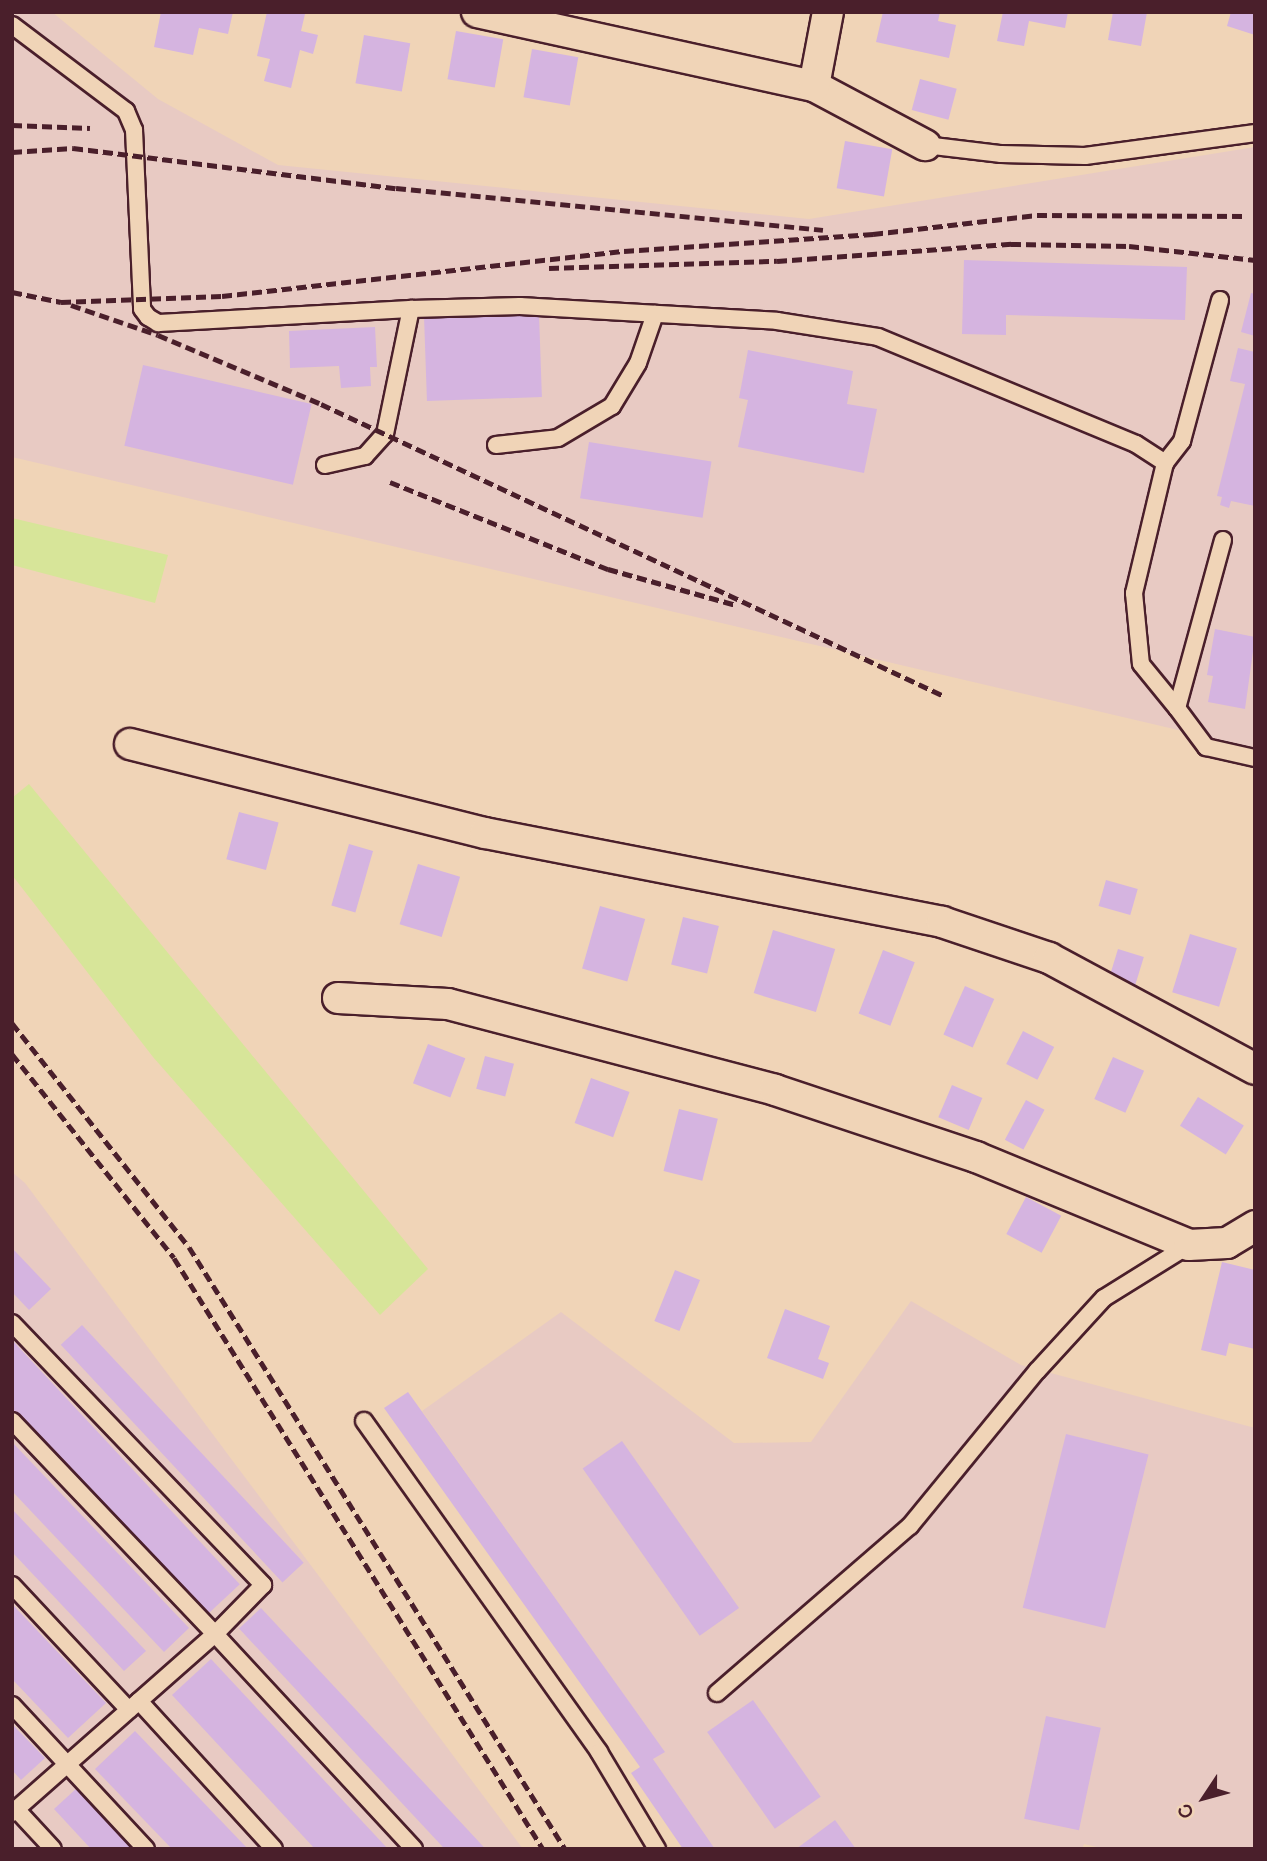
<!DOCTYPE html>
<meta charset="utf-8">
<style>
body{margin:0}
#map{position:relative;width:1267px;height:1861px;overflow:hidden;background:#f0d4b7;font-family:"Balsamiq Sans",sans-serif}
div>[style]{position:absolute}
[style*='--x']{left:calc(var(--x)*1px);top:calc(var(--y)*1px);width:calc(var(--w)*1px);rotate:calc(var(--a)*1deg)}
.built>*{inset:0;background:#e8cac3}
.green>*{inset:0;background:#d7e599}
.building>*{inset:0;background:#d5b4e0;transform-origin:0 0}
.roads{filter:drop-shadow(2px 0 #4a1f2b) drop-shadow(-2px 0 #4a1f2b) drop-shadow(0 2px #4a1f2b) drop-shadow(0 -2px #4a1f2b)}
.lane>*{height:16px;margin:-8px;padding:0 8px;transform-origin:8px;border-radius:8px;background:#f0d4b7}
.street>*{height:30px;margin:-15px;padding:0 15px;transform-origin:15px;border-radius:15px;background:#f0d4b7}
.rail>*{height:5px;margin-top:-2.5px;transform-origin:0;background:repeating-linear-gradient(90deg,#4a1f2b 0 10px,transparent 0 15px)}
span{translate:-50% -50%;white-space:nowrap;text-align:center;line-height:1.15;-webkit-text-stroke:5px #f0d4b7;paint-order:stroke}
.frame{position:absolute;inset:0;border:14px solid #4a1f2b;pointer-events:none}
.north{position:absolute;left:1169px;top:1763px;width:70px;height:70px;-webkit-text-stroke:5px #f0d4b7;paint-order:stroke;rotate:234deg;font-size:19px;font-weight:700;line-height:28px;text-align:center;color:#4a1f2b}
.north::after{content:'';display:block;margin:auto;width:24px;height:32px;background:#4a1f2b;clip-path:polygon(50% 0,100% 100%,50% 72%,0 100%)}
</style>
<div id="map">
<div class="built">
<i style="clip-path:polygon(12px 12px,52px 12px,158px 99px,278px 165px,809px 219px,1255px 147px,1255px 748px,12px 457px)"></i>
<i style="clip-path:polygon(12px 1172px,25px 1183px,523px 1849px,12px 1849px)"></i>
<i style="clip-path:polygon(911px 1301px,1021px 1365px,1255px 1428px,1255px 1849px,1105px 1849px,1084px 1844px,1082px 1849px,715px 1849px,653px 1759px,664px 1751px,422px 1411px,561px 1312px,734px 1443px,811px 1442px)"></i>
</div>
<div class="green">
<i style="clip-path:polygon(12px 518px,168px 555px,155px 603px,12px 565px)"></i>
<i style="clip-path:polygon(29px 784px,428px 1269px,380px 1315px,153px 1057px,12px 875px,12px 798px)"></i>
</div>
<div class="building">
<i style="clip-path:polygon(161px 12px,233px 12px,228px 34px,199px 28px,193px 55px,154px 47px)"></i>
<i style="clip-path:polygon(267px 12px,305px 14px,301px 31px,318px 35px,313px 54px,300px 50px,291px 88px,264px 81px,270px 59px,257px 56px)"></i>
<i style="clip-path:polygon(883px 12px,940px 12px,938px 21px,956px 25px,949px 58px,876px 42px)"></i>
<i style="clip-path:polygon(1003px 12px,1068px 12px,1065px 28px,1029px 21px,1024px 46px,997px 41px)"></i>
<i style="clip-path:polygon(1113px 12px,1147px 12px,1141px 46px,1108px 40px)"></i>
<i style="clip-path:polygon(1231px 12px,1255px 12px,1255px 35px,1227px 26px)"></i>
<i style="left:456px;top:31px;width:48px;height:49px;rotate:10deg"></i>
<i style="left:364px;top:35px;width:47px;height:49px;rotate:10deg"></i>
<i style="left:532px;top:49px;width:47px;height:49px;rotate:10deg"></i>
<i style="left:920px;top:79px;width:38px;height:32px;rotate:15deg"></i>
<i style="left:845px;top:141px;width:48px;height:48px;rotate:10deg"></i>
<i style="clip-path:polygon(964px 260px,1187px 267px,1185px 320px,1006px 315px,1006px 335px,962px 334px)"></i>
<i style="clip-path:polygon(1251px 293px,1255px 294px,1255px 336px,1241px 332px)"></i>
<i style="left:539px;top:314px;width:83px;height:115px;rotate:88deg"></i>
<i style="clip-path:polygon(375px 327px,377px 367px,370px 367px,371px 386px,341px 388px,339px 366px,290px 368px,289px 331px)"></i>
<i style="clip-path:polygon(1238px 348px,1255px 352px,1255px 506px,1231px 501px,1229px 508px,1220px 505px,1222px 497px,1217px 496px,1245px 384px,1230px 381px)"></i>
<i style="clip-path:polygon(748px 350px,853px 371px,847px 404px,877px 409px,864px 473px,738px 447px,748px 400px,739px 398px)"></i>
<i style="left:143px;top:365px;width:173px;height:83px;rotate:13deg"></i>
<i style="left:589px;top:442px;width:124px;height:57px;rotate:9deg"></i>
<i style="clip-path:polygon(1215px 629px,1255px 637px,1245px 709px,1208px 702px,1213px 676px,1207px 675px)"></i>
<i style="left:239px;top:812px;width:41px;height:49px;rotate:15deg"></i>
<i style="left:349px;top:844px;width:25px;height:64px;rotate:16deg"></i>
<i style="left:418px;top:864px;width:44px;height:63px;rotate:17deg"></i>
<i style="left:1106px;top:880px;width:33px;height:27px;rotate:16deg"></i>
<i style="left:600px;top:906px;width:47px;height:65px;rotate:16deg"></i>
<i style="left:683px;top:917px;width:37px;height:49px;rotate:14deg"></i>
<i style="left:773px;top:930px;width:65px;height:66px;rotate:17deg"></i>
<i style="left:1190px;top:934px;width:49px;height:61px;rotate:17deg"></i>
<i style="left:1118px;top:949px;width:27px;height:38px;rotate:17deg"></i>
<i style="left:883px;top:950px;width:34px;height:68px;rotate:21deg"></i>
<i style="left:965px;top:986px;width:32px;height:53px;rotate:24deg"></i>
<i style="left:1023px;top:1031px;width:35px;height:37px;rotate:27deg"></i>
<i style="left:428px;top:1044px;width:40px;height:42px;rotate:21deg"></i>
<i style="left:485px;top:1056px;width:30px;height:34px;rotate:15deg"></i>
<i style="left:1113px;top:1057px;width:34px;height:46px;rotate:24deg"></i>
<i style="left:591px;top:1078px;width:41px;height:48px;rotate:20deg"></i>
<i style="left:952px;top:1085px;width:33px;height:35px;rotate:23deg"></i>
<i style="left:1198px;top:1097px;width:54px;height:34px;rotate:32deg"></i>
<i style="left:1026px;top:1100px;width:21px;height:45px;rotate:28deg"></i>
<i style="left:679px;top:1109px;width:40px;height:64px;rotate:14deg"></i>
<i style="left:1026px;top:1197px;width:40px;height:42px;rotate:28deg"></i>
<i style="clip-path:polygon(12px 1248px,51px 1289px,29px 1310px,12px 1292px)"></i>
<i style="clip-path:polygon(1222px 1262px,1255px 1270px,1255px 1349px,1229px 1343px,1226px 1356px,1201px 1350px)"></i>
<i style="left:675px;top:1270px;width:27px;height:55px;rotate:22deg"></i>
<i style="clip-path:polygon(785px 1309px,830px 1326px,818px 1359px,829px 1363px,823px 1379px,767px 1358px)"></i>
<i style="left:82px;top:1325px;width:325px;height:29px;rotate:47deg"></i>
<i style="left:12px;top:1340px;width:334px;height:48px;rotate:47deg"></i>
<i style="clip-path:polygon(408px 1392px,665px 1752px,653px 1759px,715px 1849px,683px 1849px,631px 1773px,640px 1767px,384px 1408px)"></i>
<i style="left:1066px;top:1434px;width:85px;height:179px;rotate:14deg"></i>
<i style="left:622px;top:1441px;width:204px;height:48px;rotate:55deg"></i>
<i style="clip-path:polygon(12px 1442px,189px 1628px,164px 1652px,12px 1491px)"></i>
<i style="clip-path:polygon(12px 1509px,146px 1651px,124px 1671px,12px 1552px)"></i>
<i style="clip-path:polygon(12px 1604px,106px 1703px,68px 1738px,12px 1679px)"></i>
<i style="left:261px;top:1608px;width:328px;height:30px;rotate:47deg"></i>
<i style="clip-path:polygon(211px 1659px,388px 1849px,315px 1849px,172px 1695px)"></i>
<i style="left:753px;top:1700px;width:118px;height:56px;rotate:55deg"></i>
<i style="left:1046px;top:1716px;width:56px;height:105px;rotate:12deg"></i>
<i style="clip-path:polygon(12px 1724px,45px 1758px,21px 1780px,12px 1770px)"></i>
<i style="clip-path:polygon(135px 1731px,248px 1849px,172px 1849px,95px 1769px)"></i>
<i style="clip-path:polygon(78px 1787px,136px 1849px,91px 1849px,54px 1809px)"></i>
<i style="clip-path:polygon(835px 1820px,856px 1849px,796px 1849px)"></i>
</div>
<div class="roads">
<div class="lane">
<i style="--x:12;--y:25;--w:143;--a:37"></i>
<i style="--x:126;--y:111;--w:21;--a:67"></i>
<i style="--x:134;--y:130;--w:179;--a:87.4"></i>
<i style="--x:142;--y:309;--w:10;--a:53"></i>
<i style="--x:148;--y:317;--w:12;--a:31"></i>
<i style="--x:158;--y:323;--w:253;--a:-3.2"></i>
<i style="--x:925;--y:145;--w:77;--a:6.8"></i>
<i style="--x:1001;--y:154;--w:84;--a:1.4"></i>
<i style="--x:1085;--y:156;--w:172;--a:-7.7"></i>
<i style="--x:496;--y:445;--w:62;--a:-6.4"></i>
<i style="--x:558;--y:438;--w:63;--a:-30.7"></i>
<i style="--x:612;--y:406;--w:50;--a:-58.8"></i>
<i style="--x:638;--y:363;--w:52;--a:-70.9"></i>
<i style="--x:1165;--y:463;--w:28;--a:-52"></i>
<i style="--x:1182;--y:441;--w:146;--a:-74.9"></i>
<i style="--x:325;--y:465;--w:41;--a:-12.7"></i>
<i style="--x:365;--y:456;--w:30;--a:-48"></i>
<i style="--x:385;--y:434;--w:128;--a:-78.3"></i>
<i style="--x:411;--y:309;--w:109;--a:-1.6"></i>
<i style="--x:520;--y:306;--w:257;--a:3.3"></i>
<i style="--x:777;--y:321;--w:102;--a:9"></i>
<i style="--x:878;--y:337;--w:279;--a:22.5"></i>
<i style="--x:1136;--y:444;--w:35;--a:33"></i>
<i style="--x:1165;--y:463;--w:134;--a:103.4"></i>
<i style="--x:1134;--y:593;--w:71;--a:84.4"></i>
<i style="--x:1141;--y:664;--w:57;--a:50.7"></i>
<i style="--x:1223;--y:540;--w:174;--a:105.3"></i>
<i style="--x:1177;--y:708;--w:49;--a:53.4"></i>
<i style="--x:1206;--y:747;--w:50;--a:12.7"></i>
<i style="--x:12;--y:1323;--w:363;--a:46.2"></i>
<i style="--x:263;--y:1585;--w:69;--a:134.4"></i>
<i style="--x:215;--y:1634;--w:294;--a:-133.6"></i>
<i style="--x:364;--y:1421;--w:406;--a:54.6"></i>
<i style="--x:599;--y:1752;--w:113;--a:59.1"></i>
<i style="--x:12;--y:1585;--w:171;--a:46.9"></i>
<i style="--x:717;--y:1693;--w:255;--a:-40.9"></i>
<i style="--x:910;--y:1526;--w:200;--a:-50.7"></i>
<i style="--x:1037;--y:1371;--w:99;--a:-47.5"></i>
<i style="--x:1104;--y:1298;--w:100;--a:-31.9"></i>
<i style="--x:139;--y:1701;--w:200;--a:47.6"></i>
<i style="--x:12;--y:1705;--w:197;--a:47.1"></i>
<i style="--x:16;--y:1809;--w:54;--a:47.2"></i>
<i style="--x:12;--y:1813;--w:271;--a:-41.4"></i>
<i style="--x:215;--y:1634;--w:293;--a:47.2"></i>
</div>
<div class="street">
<i style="--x:477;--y:12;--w:345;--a:12.4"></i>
<i style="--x:814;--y:86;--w:126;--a:28"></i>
<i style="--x:814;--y:86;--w:75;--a:-79.3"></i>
<i style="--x:130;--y:744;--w:366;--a:14.1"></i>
<i style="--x:485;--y:833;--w:466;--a:11"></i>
<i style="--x:942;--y:922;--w:113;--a:18.6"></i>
<i style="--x:1049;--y:958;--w:234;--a:28.3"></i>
<i style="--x:338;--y:998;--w:110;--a:3.1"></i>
<i style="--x:448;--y:1004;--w:338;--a:14.7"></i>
<i style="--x:775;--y:1090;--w:212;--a:18.4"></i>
<i style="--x:976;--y:1157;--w:230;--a:22.4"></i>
<i style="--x:1189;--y:1245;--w:38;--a:-3"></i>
<i style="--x:1227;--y:1243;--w:33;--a:-31"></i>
</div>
</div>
<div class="rail">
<i style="--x:12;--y:125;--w:78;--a:2.2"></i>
<i style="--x:12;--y:152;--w:61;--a:-3.8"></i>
<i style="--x:73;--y:148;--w:325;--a:7.1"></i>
<i style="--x:396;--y:188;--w:429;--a:5.6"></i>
<i style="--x:549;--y:268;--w:228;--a:-1.8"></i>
<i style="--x:777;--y:261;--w:235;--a:-4.2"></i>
<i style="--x:1011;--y:244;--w:118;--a:1"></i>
<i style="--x:1129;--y:246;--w:127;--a:6.3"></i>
<i style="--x:12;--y:292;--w:50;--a:11.5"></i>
<i style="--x:61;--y:302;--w:161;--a:-2.1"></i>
<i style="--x:222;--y:296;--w:405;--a:-6.4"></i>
<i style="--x:624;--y:251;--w:250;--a:-3.9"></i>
<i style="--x:873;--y:234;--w:165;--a:-6.6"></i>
<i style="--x:1037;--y:215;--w:210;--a:0.3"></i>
<i style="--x:71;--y:305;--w:92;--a:19"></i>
<i style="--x:158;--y:335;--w:177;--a:22.9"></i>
<i style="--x:321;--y:404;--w:688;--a:25.11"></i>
<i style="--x:390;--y:482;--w:235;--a:21.8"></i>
<i style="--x:608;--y:569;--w:133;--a:15.7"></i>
<i style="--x:12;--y:1023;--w:285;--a:51.7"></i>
<i style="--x:189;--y:1247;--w:710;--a:58.01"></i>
<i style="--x:12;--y:1054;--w:260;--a:51.5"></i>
<i style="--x:174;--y:1258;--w:697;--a:58.02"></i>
</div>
<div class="frame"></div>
<div class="north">С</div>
</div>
